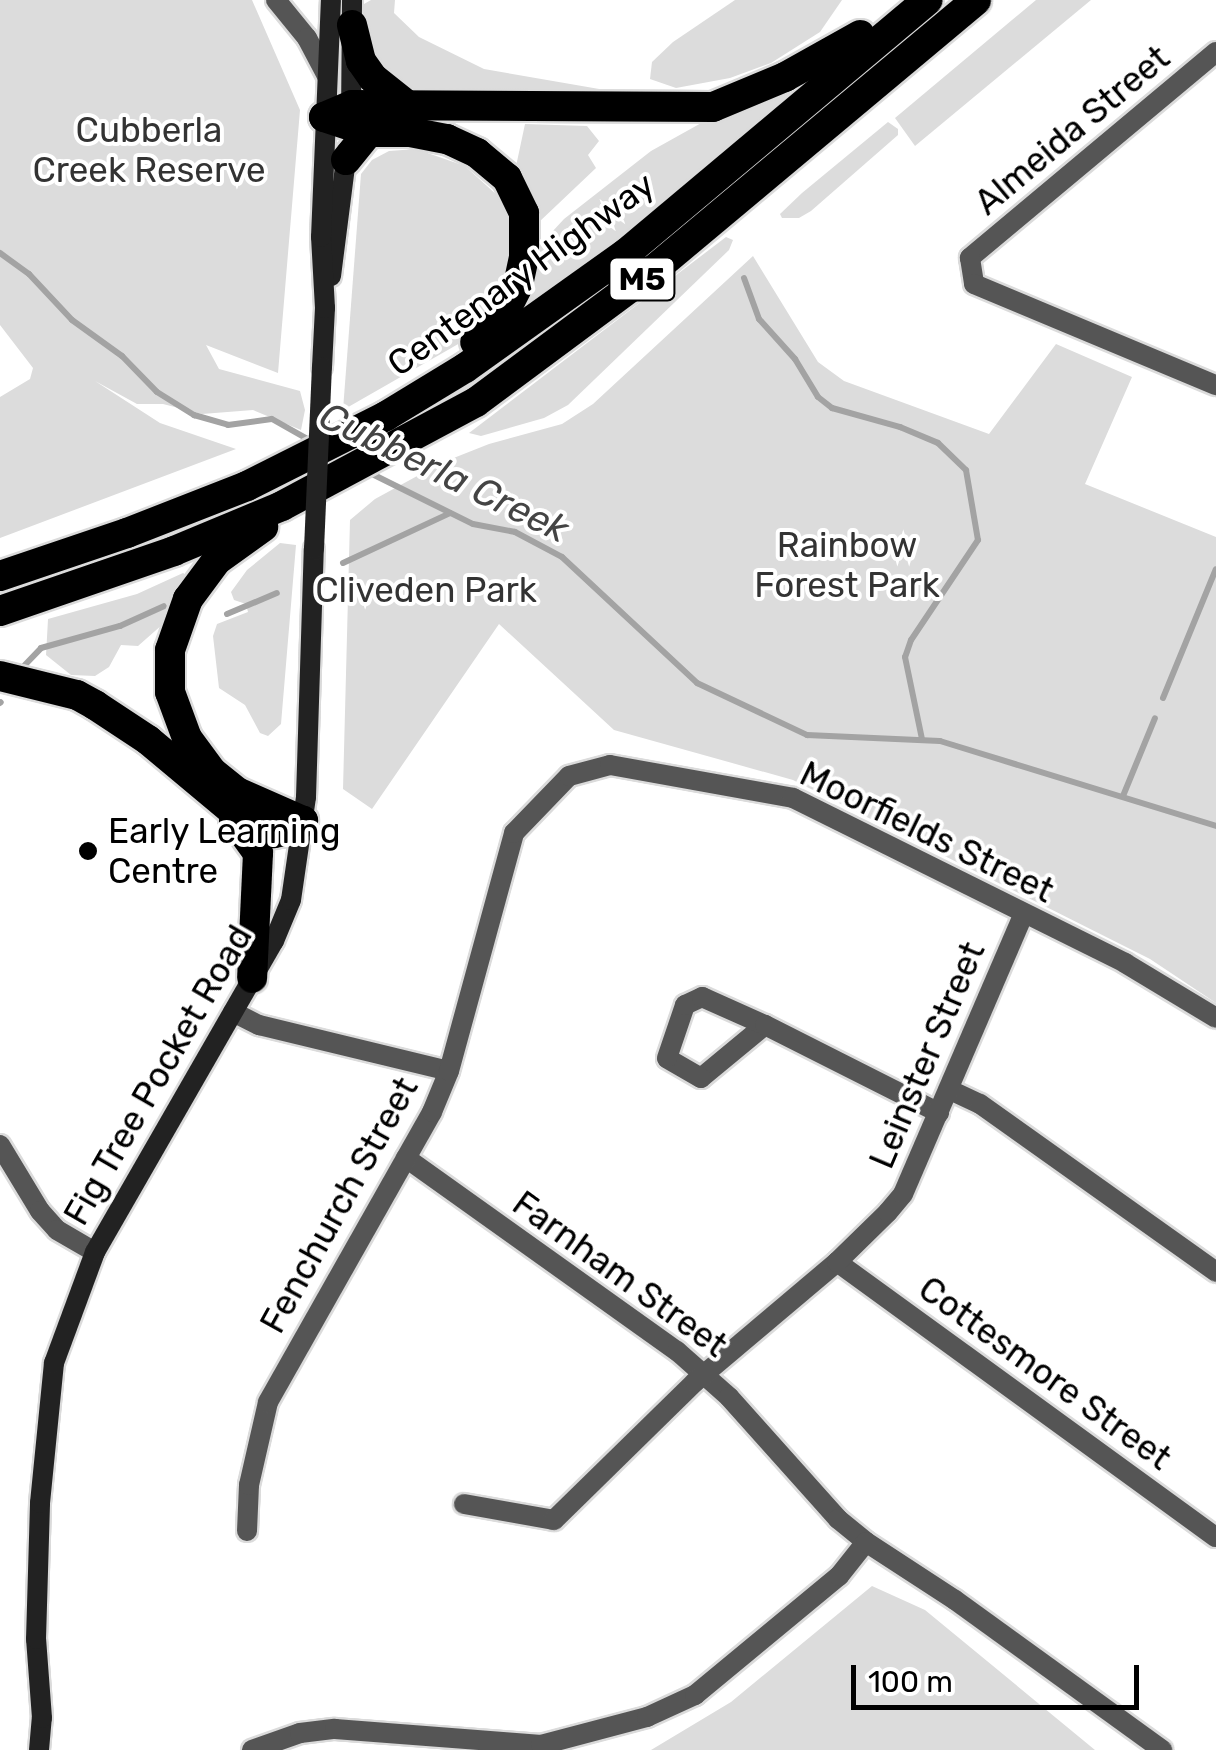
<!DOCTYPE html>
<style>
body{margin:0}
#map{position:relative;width:1216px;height:1750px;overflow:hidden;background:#fff;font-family:Rubik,sans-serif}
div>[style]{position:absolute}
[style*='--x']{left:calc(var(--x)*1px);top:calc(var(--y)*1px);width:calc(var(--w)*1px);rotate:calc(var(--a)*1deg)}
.green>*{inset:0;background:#dcdcdc}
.stream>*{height:6px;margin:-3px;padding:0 3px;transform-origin:3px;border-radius:3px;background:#a3a3a3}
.roads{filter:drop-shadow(2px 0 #dbdbdb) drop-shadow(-2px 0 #dbdbdb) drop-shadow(0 2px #dbdbdb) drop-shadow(0 -2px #dbdbdb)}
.street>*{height:20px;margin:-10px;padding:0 10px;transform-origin:10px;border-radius:10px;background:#555}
.secondary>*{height:20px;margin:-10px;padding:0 10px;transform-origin:10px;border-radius:10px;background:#222}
.highway>*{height:30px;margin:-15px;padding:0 15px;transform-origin:15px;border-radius:15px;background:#000}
.secondary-bridge>*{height:20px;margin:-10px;padding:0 10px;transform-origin:10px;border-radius:10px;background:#222}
.dots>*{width:28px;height:28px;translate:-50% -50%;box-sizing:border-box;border:5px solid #fff;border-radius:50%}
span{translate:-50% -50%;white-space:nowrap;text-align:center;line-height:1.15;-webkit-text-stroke:8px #fff;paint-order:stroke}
.shield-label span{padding:2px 8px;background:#fff;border:2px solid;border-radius:8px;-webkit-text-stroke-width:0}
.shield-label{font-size:32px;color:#000;font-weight:700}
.park-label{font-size:35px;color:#333}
.street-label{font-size:35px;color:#000}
.poi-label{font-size:35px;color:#000}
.left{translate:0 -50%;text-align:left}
.water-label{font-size:38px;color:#444;font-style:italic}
.scale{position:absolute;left:851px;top:1665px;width:288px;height:45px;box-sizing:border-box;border:5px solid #000;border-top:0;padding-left:12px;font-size:30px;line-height:35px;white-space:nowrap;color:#000;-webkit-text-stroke:8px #fff;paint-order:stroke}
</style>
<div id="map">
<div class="green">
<i style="clip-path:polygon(0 0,252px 0,300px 110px,278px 373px,206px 345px,219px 369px,300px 391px,305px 410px,301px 430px,253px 410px,202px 414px,163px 404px,137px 404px,95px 381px,160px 423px,236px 449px,0 538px,0 397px,30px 379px,33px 368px,0 325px)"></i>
<i style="clip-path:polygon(371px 0,395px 0,394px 13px,419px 37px,484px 69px,605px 90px,614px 100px,424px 97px,388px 83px,361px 27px,364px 4px)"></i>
<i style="clip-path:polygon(735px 0,842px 0,820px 32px,771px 63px,730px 78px,676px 88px,650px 79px,652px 62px,673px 42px)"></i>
<i style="clip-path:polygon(1036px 0,1091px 0,915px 146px,895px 118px)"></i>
<i style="clip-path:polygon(788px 86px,795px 93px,613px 248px,518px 317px,531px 286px,539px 246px,564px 219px,651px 151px,712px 117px)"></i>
<i style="clip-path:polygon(888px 122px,898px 129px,898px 135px,811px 211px,799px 218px,782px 218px,780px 214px,802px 193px)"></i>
<i style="clip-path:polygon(525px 124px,587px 126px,599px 141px,588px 155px,596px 168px,538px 223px,515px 171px)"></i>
<i style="clip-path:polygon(416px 149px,465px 166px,498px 196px,515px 232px,508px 285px,467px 339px,343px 410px,361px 174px,372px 160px,389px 151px)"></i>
<i style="clip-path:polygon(726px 237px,733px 240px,729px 250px,568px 405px,544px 418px,481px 436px,469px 433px)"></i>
<i style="clip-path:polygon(753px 256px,818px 362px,844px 381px,989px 434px,1056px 344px,1132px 377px,1085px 484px,1216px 537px,1216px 1003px,1150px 959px,793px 780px,614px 730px,499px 624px,372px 809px,343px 789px,350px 520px,375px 499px,441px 463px,489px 444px,562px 424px,593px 404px)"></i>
<i style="clip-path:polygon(280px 543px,296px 545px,281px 724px,268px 736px,260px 733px,245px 705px,219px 688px,213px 636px,217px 624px,248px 612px,246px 604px,234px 600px,231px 592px,247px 570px)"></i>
<i style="clip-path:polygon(183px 573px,188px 576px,163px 624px,138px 646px,121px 645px,109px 667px,95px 676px,71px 675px,46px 655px,48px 619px,137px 594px)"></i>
<i style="clip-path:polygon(872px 1586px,925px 1610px,1095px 1750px,651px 1750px,731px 1702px)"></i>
</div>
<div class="stream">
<i style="--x:0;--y:253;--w:36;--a:36"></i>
<i style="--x:29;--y:274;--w:63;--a:46.9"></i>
<i style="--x:72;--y:320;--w:62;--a:35.8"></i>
<i style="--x:122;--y:356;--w:50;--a:45.8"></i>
<i style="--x:157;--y:392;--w:44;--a:31.9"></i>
<i style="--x:194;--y:415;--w:35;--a:16"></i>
<i style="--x:228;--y:425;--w:44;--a:-7.8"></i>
<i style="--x:272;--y:419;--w:45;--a:29.4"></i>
<i style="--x:744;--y:278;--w:44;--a:69.9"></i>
<i style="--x:759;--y:319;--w:54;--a:48"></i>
<i style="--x:795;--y:359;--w:44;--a:58.8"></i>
<i style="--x:818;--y:397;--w:18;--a:38"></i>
<i style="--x:832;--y:408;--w:71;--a:15.6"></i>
<i style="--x:900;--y:427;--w:41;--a:22.8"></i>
<i style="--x:938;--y:443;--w:39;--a:44"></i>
<i style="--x:966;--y:470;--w:71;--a:80.3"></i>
<i style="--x:978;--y:540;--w:120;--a:123.8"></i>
<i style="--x:911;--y:640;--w:18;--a:109"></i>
<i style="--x:905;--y:657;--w:84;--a:78.3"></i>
<i style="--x:366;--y:471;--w:119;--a:26.4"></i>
<i style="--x:473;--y:524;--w:43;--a:10.8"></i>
<i style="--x:515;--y:532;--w:53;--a:28"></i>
<i style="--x:562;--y:557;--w:185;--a:43"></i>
<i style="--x:697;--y:683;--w:122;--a:25.3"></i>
<i style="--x:807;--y:735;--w:133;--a:2.6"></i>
<i style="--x:940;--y:741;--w:289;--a:17.1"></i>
<i style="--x:343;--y:563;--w:118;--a:-25"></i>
<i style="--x:227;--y:614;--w:54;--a:-22.8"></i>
<i style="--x:20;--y:670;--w:30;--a:-46"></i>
<i style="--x:41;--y:648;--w:82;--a:-15.6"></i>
<i style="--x:120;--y:626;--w:48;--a:-24.4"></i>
<i style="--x:1163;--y:698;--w:139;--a:-67.7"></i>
<i style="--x:0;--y:703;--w:1;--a:-45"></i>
<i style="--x:1123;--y:796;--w:84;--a:-67.7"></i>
</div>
<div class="roads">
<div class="street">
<i style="--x:276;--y:0;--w:49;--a:50.8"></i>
<i style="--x:307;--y:38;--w:43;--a:62.2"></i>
<i style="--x:1216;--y:52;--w:321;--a:140.1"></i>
<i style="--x:970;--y:258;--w:26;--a:81"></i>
<i style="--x:974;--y:284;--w:262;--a:22.7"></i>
<i style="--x:233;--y:1012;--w:29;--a:27"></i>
<i style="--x:259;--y:1025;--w:195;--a:13.6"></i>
<i style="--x:765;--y:1025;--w:83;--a:140.4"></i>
<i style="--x:701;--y:1078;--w:39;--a:-150"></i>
<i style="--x:667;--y:1058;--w:56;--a:-71.2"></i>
<i style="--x:685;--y:1005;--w:19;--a:-25"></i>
<i style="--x:702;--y:997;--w:69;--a:24"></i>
<i style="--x:765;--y:1025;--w:195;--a:26.8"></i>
<i style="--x:950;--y:1090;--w:33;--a:25"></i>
<i style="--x:980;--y:1104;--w:290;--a:35.4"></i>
<i style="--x:0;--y:1145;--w:77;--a:58.8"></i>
<i style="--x:40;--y:1211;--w:25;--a:48"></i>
<i style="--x:57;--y:1230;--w:44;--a:30.1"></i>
<i style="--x:406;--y:1158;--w:333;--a:35.5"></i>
<i style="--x:677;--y:1351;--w:69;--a:41.5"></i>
<i style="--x:729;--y:1397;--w:164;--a:48.2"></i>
<i style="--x:838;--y:1519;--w:36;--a:39"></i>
<i style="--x:837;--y:1262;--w:468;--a:36"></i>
<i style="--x:464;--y:1504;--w:91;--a:10.1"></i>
<i style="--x:554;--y:1520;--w:197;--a:-44.4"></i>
<i style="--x:695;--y:1382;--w:186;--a:-40.2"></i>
<i style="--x:837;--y:1262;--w:71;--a:-44.4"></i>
<i style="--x:888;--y:1212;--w:23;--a:-50"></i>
<i style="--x:903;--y:1194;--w:304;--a:-66.7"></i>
<i style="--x:247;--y:1531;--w:46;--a:-87.5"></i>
<i style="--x:249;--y:1485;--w:85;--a:-77.1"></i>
<i style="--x:268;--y:1402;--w:333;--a:-60.5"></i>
<i style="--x:432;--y:1112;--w:44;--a:-67.5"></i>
<i style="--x:449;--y:1071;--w:247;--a:-74.7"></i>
<i style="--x:514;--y:833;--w:79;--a:-46"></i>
<i style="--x:569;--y:776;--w:42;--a:-15"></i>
<i style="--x:610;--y:765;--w:186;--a:10.2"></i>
<i style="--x:793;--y:798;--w:371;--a:26.4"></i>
<i style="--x:1125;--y:963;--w:106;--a:31.1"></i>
<i style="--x:252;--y:1750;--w:51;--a:-19.5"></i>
<i style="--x:300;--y:1733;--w:35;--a:-7"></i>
<i style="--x:335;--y:1729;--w:207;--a:4.4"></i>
<i style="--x:541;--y:1745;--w:110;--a:-14.8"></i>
<i style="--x:647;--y:1717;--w:53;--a:-24.6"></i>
<i style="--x:695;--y:1695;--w:187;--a:-39.6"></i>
<i style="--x:839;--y:1576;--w:43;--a:-51.5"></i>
<i style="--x:866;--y:1542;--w:106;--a:33.1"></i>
<i style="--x:955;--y:1600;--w:256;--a:35.9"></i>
</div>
<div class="secondary">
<i style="--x:351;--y:118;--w:118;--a:-89.5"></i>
<i style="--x:331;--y:276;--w:126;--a:-82.7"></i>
<i style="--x:322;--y:367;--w:59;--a:-87.1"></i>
<i style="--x:325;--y:308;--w:71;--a:-93.2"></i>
<i style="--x:321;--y:237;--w:237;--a:-87.6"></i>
<i style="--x:39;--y:1750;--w:32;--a:-85"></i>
<i style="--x:42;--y:1718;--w:79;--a:-94.3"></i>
<i style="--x:36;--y:1639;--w:136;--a:-88.3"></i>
<i style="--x:40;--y:1503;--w:141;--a:-84.3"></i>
<i style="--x:54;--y:1363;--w:118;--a:-69.7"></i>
<i style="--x:95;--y:1252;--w:359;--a:-60.1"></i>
<i style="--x:274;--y:941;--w:44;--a:-67.5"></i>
<i style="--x:291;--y:900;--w:104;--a:-81.7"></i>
<i style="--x:306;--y:797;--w:248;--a:-88.2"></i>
</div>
<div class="highway">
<i style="--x:352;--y:25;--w:37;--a:76"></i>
<i style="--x:361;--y:61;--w:21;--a:55"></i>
<i style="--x:373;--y:78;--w:43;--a:38.5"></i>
<i style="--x:324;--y:117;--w:30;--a:-23"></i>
<i style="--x:352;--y:105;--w:361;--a:0.3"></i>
<i style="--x:713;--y:107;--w:78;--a:-22.6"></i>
<i style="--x:785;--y:77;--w:86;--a:-29.2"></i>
<i style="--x:324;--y:117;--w:47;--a:18.4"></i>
<i style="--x:369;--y:132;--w:41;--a:0"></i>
<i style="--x:410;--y:132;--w:38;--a:11"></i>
<i style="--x:447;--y:139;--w:33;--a:25"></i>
<i style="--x:477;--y:153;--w:39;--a:40"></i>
<i style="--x:507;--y:178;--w:39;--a:64"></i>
<i style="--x:524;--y:213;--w:44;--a:90"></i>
<i style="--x:524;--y:257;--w:30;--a:102"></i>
<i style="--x:518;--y:286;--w:34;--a:117"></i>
<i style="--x:503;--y:316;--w:38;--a:137"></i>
<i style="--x:346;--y:160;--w:36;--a:-51"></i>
<i style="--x:0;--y:576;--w:134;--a:-18.7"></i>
<i style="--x:127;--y:533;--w:129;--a:-21.4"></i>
<i style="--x:247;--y:486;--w:156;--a:-26.7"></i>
<i style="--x:386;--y:416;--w:92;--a:-31.3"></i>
<i style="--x:465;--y:368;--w:196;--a:-35.5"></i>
<i style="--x:625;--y:254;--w:395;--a:-40"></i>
<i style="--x:0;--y:611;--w:184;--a:-19"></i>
<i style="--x:174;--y:551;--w:117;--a:-22.6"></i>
<i style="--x:282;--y:506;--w:220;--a:-28.2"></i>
<i style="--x:476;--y:402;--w:217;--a:-36.6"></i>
<i style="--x:650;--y:273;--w:425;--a:-39.9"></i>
<i style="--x:0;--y:676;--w:79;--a:13.9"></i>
<i style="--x:77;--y:695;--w:21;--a:29"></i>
<i style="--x:95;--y:705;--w:64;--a:33.4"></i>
<i style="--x:148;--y:740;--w:119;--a:39.9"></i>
<i style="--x:239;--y:816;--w:39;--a:26"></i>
<i style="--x:274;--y:833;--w:20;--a:-9"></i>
<i style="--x:294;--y:830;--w:13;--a:-45"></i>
<i style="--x:303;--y:821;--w:72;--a:-156.3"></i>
<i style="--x:237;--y:792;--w:32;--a:-141"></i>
<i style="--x:212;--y:772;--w:42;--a:-126.3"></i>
<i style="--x:187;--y:738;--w:49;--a:-110.3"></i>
<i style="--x:170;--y:692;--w:42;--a:-90"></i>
<i style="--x:170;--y:650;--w:54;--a:-70.6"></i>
<i style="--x:188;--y:599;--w:49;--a:-53.4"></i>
<i style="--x:217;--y:560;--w:57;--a:-35.7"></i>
<i style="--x:234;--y:820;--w:41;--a:54"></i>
<i style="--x:258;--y:853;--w:125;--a:92.7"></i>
</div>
</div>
<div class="secondary-bridge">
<i style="--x:314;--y:549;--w:182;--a:-87.5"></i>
</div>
<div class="dots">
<i style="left:88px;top:851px;background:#000"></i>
</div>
<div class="shield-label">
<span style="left:642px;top:279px">M5</span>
</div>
<div class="park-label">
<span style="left:149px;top:150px">Cubberla<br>Creek Reserve</span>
<span style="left:847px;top:565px">Rainbow<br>Forest Park</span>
<span style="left:426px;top:590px">Cliveden Park</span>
</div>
<div class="street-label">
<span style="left:1072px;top:130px;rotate:-40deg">Almeida Street</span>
<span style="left:521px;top:274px;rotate:-36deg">Centenary Highway</span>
<span style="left:927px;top:832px;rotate:26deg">Moorfields Street</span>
<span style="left:927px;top:1055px;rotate:-67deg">Leinster Street</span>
<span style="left:158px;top:1075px;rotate:-60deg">Fig Tree Pocket Road</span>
<span style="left:339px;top:1205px;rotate:-61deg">Fenchurch Street</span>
<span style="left:620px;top:1274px;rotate:36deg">Farnham Street</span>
<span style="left:1045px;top:1373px;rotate:36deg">Cottesmore Street</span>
</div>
<div class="poi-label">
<span class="left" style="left:108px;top:851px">Early Learning<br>Centre</span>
</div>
<div class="water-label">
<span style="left:444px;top:473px;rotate:26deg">Cubberla Creek</span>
</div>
<div class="scale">100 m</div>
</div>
